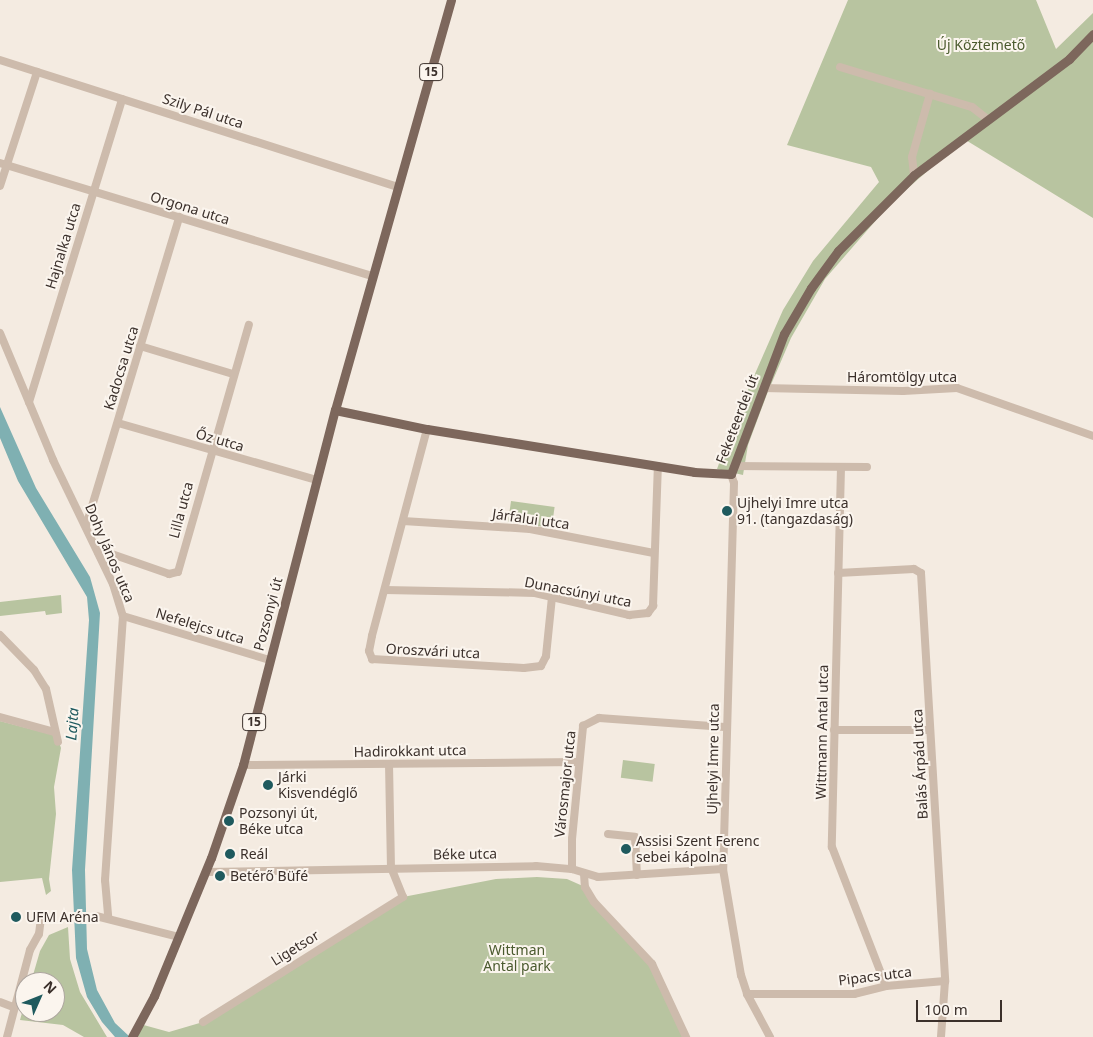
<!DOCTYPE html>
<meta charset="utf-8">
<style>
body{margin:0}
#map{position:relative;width:1093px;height:1037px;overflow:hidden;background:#f4ebe1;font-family:"Noto Sans",sans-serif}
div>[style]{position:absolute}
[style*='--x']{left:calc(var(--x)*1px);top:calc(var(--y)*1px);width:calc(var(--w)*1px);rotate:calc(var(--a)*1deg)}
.green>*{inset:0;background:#b8c4a0;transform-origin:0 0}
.water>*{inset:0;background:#7fb0b2}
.minor>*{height:8px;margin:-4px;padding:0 4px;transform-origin:4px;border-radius:4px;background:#cdbbac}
.major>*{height:9px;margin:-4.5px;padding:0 4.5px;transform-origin:4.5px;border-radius:4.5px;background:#7d675c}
.dots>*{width:14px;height:14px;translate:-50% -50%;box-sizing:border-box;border:2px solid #fbf5ee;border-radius:50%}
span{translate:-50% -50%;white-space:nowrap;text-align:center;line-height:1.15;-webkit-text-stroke:4px #fbf5ee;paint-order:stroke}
.shield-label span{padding:1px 4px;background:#fbf5ee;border:1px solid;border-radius:4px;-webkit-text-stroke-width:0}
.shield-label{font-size:12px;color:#3b302b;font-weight:700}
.park-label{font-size:14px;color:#4a5a2e}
.street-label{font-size:14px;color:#3b302b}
.poi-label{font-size:14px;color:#3b302b}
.left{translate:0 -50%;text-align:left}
.water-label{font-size:15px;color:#1f5a5e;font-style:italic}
.north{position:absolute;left:15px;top:972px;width:50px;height:50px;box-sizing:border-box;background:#fbf5ee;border:1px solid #aea6a0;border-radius:50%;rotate:46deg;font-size:14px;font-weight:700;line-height:20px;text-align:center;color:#3b302b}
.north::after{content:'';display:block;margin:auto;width:18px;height:22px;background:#1f5a5e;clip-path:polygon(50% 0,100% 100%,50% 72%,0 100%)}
.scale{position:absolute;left:916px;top:1000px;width:86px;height:22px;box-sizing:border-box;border:2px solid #3b302b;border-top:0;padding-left:6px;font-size:15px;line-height:18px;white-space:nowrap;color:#3b302b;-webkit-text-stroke:4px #fbf5ee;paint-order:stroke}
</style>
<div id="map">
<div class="green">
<i style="clip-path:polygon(848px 0,1036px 0,1056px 49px,1093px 13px,1093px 218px,964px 139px,891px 203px,825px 279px,791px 338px,767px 394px,748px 445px,743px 475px,717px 469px,736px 417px,783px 310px,813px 261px,879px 182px,871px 167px,787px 145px)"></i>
<i style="left:511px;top:501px;width:44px;height:21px;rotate:8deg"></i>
<i style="clip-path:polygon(61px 595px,62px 613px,46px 615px,45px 611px,0 616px,0 602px)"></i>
<i style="clip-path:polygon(0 721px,57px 736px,61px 748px,54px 787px,56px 814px,49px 879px,51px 891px,46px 895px,42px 878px,0 882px)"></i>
<i style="left:623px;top:760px;width:32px;height:18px;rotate:7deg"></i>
<i style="clip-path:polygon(537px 877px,567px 879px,585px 887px,652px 964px,685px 1037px,131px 1037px,140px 1024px,169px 1032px,203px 1022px,403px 897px,496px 879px)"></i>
<i style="clip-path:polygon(68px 927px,70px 959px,80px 992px,107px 1037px,84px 1037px,63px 1025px,20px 1020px,25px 1002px,25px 1012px,55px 1012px,55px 982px,31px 982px,40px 951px,49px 935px)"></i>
</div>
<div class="water">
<i style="clip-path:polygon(0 407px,36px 488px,90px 577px,100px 613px,85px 870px,87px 949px,97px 990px,115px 1023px,130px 1037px,115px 1037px,102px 1022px,87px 997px,76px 958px,72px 870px,89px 620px,87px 597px,18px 481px,0 438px)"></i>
</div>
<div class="minor">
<i style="--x:0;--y:60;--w:418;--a:17.7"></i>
<i style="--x:840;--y:67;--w:138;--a:16.9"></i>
<i style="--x:972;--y:107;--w:18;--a:38"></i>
<i style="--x:0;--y:163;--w:390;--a:16.9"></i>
<i style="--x:914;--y:175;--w:18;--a:-96"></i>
<i style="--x:912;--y:157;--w:66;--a:-74.1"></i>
<i style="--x:0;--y:186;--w:120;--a:-72"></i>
<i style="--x:0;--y:333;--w:138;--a:67.3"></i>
<i style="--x:53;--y:460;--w:138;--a:64.2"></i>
<i style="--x:113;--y:584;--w:34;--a:73"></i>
<i style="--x:123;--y:616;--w:265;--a:93.9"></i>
<i style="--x:105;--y:880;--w:37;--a:85"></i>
<i style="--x:140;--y:346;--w:97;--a:16.8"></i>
<i style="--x:763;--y:388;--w:140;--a:1.2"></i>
<i style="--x:903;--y:391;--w:54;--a:-3.2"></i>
<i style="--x:957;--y:388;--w:144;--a:19.4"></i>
<i style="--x:29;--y:402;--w:317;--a:-72.9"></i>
<i style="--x:118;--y:423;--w:207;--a:16"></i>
<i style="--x:427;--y:429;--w:214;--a:104.9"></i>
<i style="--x:372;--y:636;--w:15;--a:101"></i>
<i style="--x:369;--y:651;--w:9;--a:69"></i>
<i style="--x:372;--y:659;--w:152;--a:3.4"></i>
<i style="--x:524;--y:668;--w:17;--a:-7"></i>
<i style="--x:541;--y:666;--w:11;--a:-63"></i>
<i style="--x:546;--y:656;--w:59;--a:-84.2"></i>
<i style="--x:734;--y:466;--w:133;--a:0.4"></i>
<i style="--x:841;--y:467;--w:380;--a:91.4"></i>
<i style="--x:832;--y:847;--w:149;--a:68.8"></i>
<i style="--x:731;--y:474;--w:9;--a:72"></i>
<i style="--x:734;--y:483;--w:386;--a:91.6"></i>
<i style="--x:723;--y:869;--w:108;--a:80.4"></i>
<i style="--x:741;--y:975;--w:20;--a:72"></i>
<i style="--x:747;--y:994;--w:49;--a:61.9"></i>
<i style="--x:403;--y:521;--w:127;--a:3.6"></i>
<i style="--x:530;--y:529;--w:126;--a:11"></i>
<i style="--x:86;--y:526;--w:323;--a:-73.2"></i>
<i style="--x:98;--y:552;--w:8;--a:0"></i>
<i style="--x:106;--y:552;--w:67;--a:19.2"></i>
<i style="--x:169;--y:574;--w:9;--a:-13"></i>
<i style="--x:178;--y:572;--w:257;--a:-74"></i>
<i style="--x:838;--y:573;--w:76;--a:-3"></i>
<i style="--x:914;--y:569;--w:8;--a:30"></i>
<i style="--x:921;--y:573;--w:409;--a:86.6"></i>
<i style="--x:945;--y:981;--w:56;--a:94.1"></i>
<i style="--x:385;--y:590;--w:150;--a:1.1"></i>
<i style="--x:535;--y:593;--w:97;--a:13.2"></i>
<i style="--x:629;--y:615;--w:19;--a:-6"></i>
<i style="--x:648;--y:613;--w:9;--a:-54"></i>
<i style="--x:653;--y:606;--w:140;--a:-88"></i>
<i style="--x:123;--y:616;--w:153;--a:16.7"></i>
<i style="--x:0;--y:635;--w:49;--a:45.8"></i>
<i style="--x:34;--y:670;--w:22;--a:58"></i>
<i style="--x:46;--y:689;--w:54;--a:77.2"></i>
<i style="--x:0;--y:717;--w:56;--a:15.5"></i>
<i style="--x:834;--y:730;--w:96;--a:0"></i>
<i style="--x:243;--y:765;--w:335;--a:-0.5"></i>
<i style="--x:608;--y:834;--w:27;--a:6"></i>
<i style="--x:635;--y:837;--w:38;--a:87"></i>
<i style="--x:572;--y:869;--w:30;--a:-90"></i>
<i style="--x:572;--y:839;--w:114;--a:-84.4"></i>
<i style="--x:583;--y:726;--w:18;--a:-27"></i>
<i style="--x:599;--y:718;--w:126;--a:4.1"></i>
<i style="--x:206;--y:872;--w:330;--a:-1"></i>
<i style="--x:536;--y:866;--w:36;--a:5"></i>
<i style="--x:572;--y:869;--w:27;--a:17"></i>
<i style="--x:598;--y:877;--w:125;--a:-3.7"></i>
<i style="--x:584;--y:874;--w:13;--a:86"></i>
<i style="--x:585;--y:887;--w:17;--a:59"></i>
<i style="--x:594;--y:902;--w:85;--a:46.9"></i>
<i style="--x:652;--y:964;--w:81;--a:65"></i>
<i style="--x:96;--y:916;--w:86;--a:14.2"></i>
<i style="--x:747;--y:994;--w:107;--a:0"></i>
<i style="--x:854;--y:994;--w:33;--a:-14"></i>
<i style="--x:886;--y:986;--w:59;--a:-4.8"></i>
<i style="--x:0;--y:1002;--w:14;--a:21"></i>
<i style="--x:203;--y:1022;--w:236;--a:-32"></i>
<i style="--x:403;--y:897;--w:31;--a:-112"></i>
<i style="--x:391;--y:868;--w:104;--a:-91.1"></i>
<i style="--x:7;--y:1037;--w:90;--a:-75.2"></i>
<i style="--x:30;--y:950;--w:18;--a:-61"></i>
<i style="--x:39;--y:934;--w:16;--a:-83"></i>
</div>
<div class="major">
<i style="--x:335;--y:410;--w:94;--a:11.7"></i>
<i style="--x:427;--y:429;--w:270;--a:9.1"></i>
<i style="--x:694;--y:472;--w:37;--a:3"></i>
<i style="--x:731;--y:474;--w:150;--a:-69.3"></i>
<i style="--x:784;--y:334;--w:53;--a:-59.6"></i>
<i style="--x:811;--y:288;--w:46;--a:-53.9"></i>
<i style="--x:838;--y:251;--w:107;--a:-45"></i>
<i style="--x:914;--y:175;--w:194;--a:-36.8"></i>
<i style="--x:1069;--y:59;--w:35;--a:-46"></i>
<i style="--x:132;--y:1037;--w:47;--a:-61.8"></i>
<i style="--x:154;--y:996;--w:149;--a:-67.6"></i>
<i style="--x:211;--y:858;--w:98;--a:-71"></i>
<i style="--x:243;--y:765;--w:367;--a:-75.5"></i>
<i style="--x:335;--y:410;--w:426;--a:-74.2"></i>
</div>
<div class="dots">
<i style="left:727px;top:511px;background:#1f5a5e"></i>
<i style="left:268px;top:785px;background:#1f5a5e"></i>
<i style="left:229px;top:821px;background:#1f5a5e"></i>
<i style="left:626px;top:849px;background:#1f5a5e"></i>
<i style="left:230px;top:854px;background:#1f5a5e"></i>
<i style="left:220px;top:876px;background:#1f5a5e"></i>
<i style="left:16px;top:917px;background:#1f5a5e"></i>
</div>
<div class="shield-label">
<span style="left:431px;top:72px">15</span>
<span style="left:254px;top:722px">15</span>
</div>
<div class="park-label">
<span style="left:981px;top:45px">Új Köztemető</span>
<span style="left:517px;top:958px">Wittman<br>Antal park</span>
</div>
<div class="street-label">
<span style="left:203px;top:111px;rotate:18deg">Szily Pál utca</span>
<span style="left:190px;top:208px;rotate:17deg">Orgona utca</span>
<span style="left:63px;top:246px;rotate:-73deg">Hajnalka utca</span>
<span style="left:121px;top:368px;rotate:-73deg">Kadocsa utca</span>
<span style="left:902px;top:377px">Háromtölgy utca</span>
<span style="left:737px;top:419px;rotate:-69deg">Feketeerdei út</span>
<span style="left:220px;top:440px;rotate:16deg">Őz utca</span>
<span style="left:181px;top:510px;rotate:-75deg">Lilla utca</span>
<span style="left:531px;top:519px;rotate:8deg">Járfalui utca</span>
<span style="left:110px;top:553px;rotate:67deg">Dohy János utca</span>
<span style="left:578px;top:592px;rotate:11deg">Dunacsúnyi utca</span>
<span style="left:268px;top:614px;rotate:-75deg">Pozsonyi út</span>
<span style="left:200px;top:626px;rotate:17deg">Nefelejcs utca</span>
<span style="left:433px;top:651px;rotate:3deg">Oroszvári utca</span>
<span style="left:822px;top:732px;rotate:-89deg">Wittmann Antal utca</span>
<span style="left:410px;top:751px;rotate:-1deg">Hadirokkant utca</span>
<span style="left:713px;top:759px;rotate:-89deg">Ujhelyi Imre utca</span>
<span style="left:920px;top:764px;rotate:-93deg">Balás Árpád utca</span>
<span style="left:565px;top:784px;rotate:-84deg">Városmajor utca</span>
<span style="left:465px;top:854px;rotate:-1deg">Béke utca</span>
<span style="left:295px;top:948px;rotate:-32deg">Ligetsor</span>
<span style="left:875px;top:976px;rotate:-7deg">Pipacs utca</span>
</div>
<div class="poi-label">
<span class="left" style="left:737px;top:511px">Ujhelyi Imre utca<br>91. (tangazdaság)</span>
<span class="left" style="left:278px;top:785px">Járki<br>Kisvendéglő</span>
<span class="left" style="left:239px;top:821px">Pozsonyi út,<br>Béke utca</span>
<span class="left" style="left:636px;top:849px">Assisi Szent Ferenc<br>sebei kápolna</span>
<span class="left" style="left:240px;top:854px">Reál</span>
<span class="left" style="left:230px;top:876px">Betérő Büfé</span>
<span class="left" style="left:26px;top:917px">UFM Aréna</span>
</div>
<div class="water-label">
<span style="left:72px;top:724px;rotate:-86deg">Lajta</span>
</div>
<div class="north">N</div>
<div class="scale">100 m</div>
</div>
